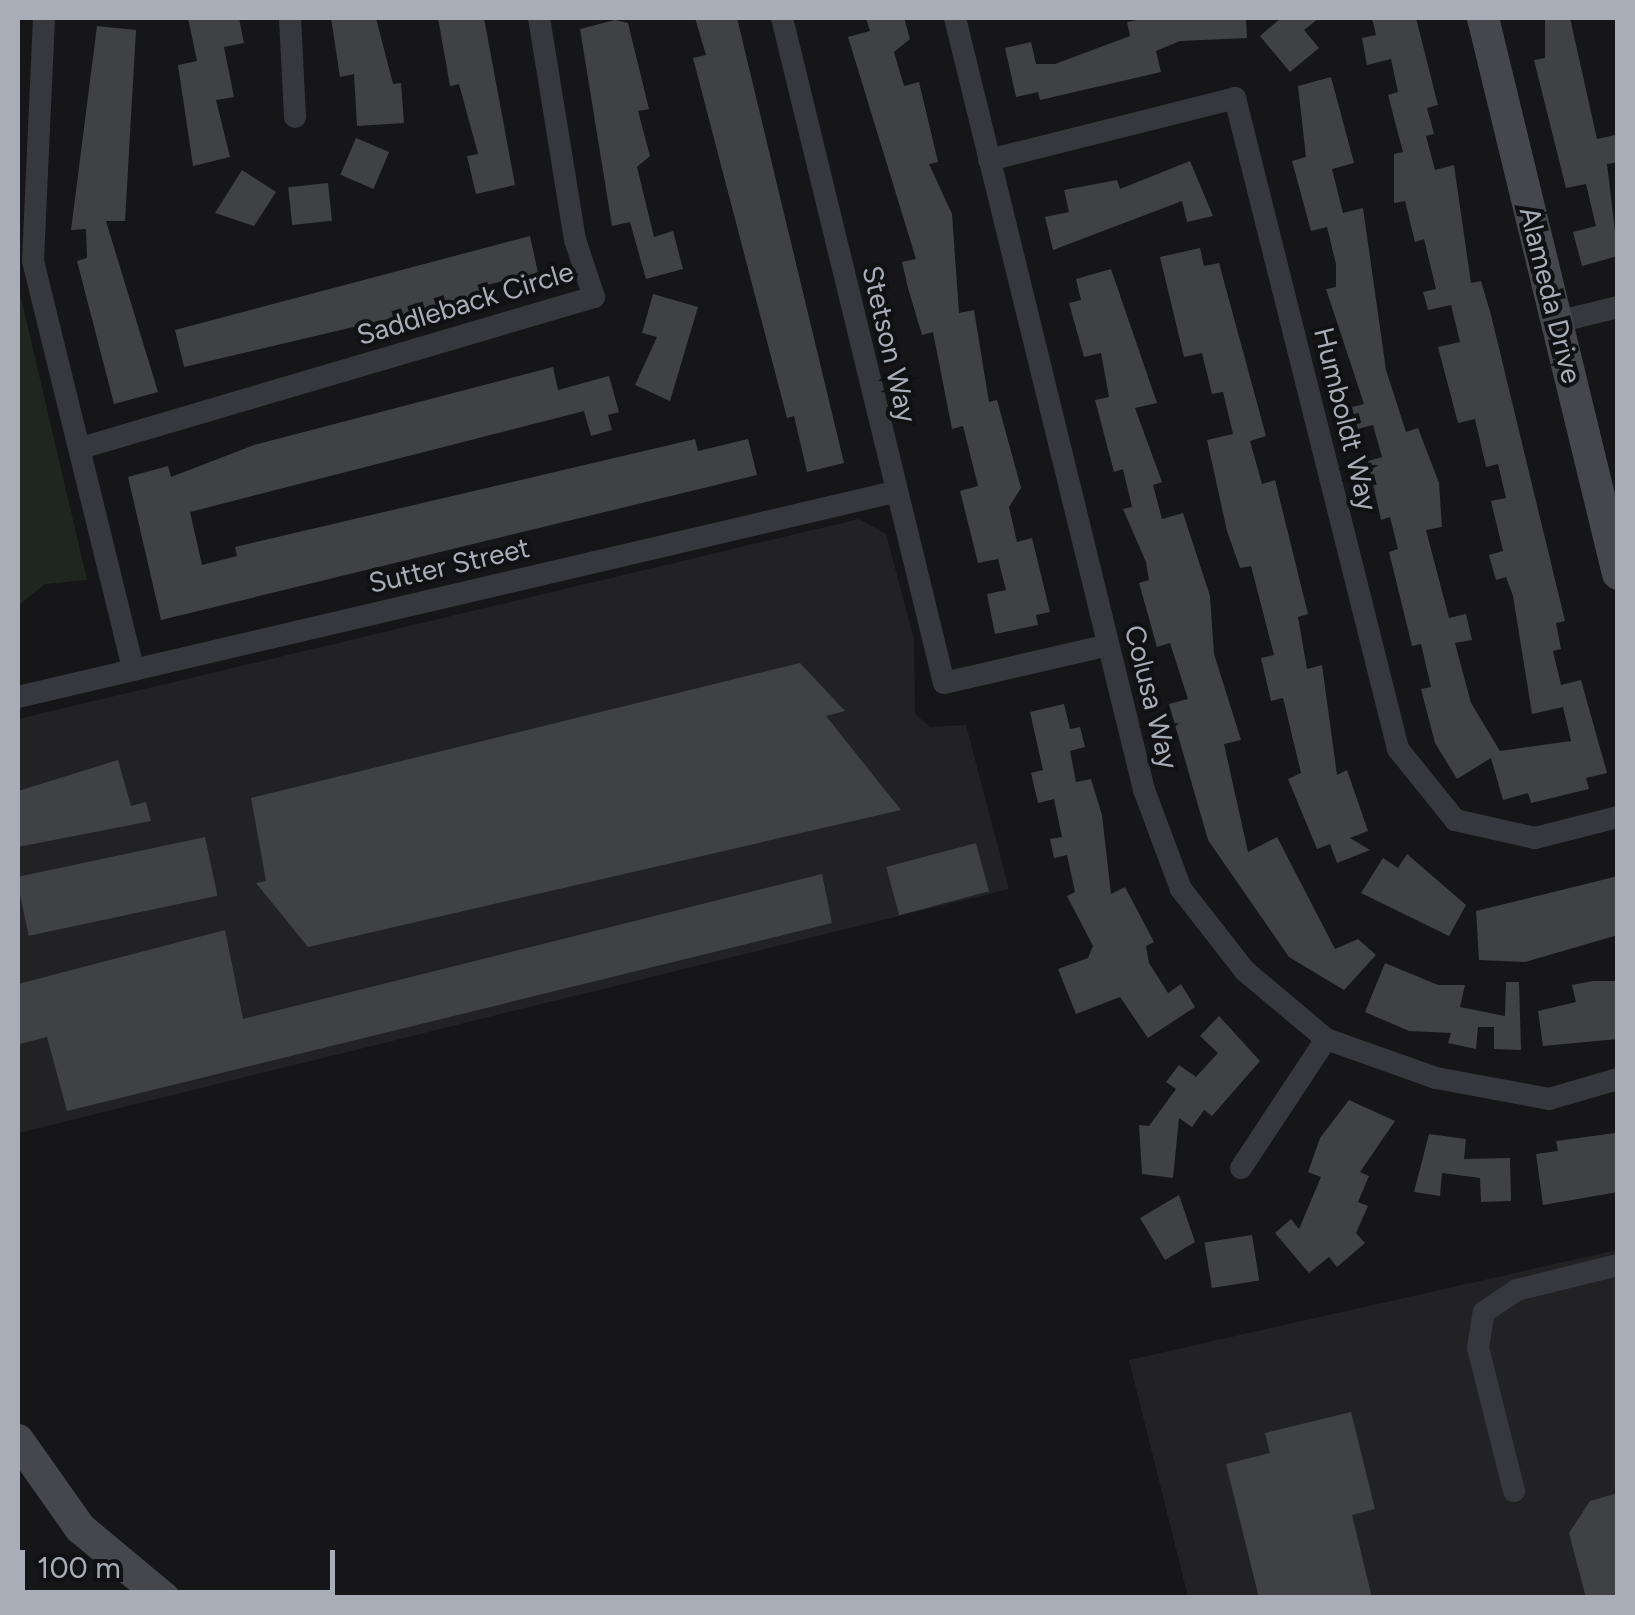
<!DOCTYPE html>
<style>
body{margin:0}
#map{position:relative;width:1635px;height:1615px;overflow:hidden;background:#161618;font-family:Figtree,sans-serif}
div>[style]{position:absolute}
[style*='--x']{left:calc(var(--x)*1px);top:calc(var(--y)*1px);width:calc(var(--w)*1px);rotate:calc(var(--a)*1deg)}
.built>*{inset:0;background:#222225}
.green>*{inset:0;background:#1e261f}
.building>*{inset:0;background:#404145;transform-origin:0 0}
.street>*{height:22px;margin:-11px;padding:0 11px;transform-origin:11px;border-radius:11px;background:#37383d}
.secondary>*{height:32px;margin:-16px;padding:0 16px;transform-origin:16px;border-radius:16px;background:#45474d}
span{translate:-50% -50%;white-space:nowrap;text-align:center;line-height:1.15;-webkit-text-stroke:8px #111113;paint-order:stroke}
.street-label{font-size:28px;color:#a8adb8}
.frame{position:absolute;inset:0;border:20px solid #a8adb8;pointer-events:none}
.scale{position:absolute;left:20px;top:1550px;width:315px;height:45px;box-sizing:border-box;border:5px solid #a8adb8;border-top:0;padding-left:12px;font-size:30px;line-height:35px;white-space:nowrap;color:#a8adb8;-webkit-text-stroke:8px #111113;paint-order:stroke}
</style>
<div id="map">
<div class="built">
<i style="clip-path:polygon(859px 519px,886px 534px,914px 639px,915px 714px,930px 727px,966px 725px,1009px 889px,18px 1133px,18px 719px)"></i>
<i style="clip-path:polygon(1617px 1250px,1617px 1597px,1188px 1597px,1129px 1360px)"></i>
</div>
<div class="green">
<i style="clip-path:polygon(18px 285px,87px 580px,45px 584px,18px 606px)"></i>
</div>
<div class="building">
<i style="clip-path:polygon(188px 18px,239px 18px,244px 43px,224px 47px,234px 97px,216px 100px,230px 157px,193px 166px,178px 65px,197px 61px)"></i>
<i style="clip-path:polygon(331px 18px,376px 18px,393px 84px,401px 83px,404px 123px,357px 126px,354px 74px,340px 77px)"></i>
<i style="clip-path:polygon(438px 18px,484px 18px,515px 185px,476px 194px,467px 156px,478px 154px,459px 84px,450px 86px)"></i>
<i style="clip-path:polygon(695px 18px,737px 18px,844px 463px,807px 472px,794px 416px,787px 418px,693px 58px,706px 55px)"></i>
<i style="clip-path:polygon(866px 18px,904px 18px,910px 39px,894px 52px,904px 86px,919px 82px,938px 162px,929px 164px,952px 214px,959px 313px,974px 310px,989px 402px,997px 400px,1021px 488px,1009px 507px,1017px 542px,1032px 538px,1050px 612px,1036px 615px,1038px 625px,995px 634px,987px 594px,1006px 590px,998px 559px,978px 563px,960px 491px,978px 486px,963px 426px,952px 429px,933px 332px,922px 335px,908px 288px,902px 262px,916px 259px,848px 37px,870px 31px)"></i>
<i style="clip-path:polygon(1148px 18px,1246px 18px,1247px 38px,1180px 41px,1156px 51px,1161px 72px,1040px 100px,1038px 92px,1016px 97px,1005px 48px,1031px 42px,1036px 64px,1055px 64px,1130px 36px,1127px 22px)"></i>
<i style="clip-path:polygon(1281px 18px,1319px 18px,1304px 30px,1319px 48px,1290px 72px,1260px 36px)"></i>
<i style="clip-path:polygon(1372px 18px,1416px 18px,1438px 105px,1427px 108px,1434px 134px,1426px 136px,1435px 170px,1454px 165px,1471px 283px,1481px 281px,1491px 315px,1565px 621px,1556px 623px,1561px 649px,1553px 651px,1561px 685px,1581px 680px,1607px 773px,1586px 778px,1589px 789px,1531px 803px,1528px 793px,1503px 800px,1491px 758px,1457px 779px,1435px 743px,1421px 689px,1431px 687px,1421px 644px,1412px 646px,1389px 552px,1398px 549px,1390px 517px,1381px 520px,1368px 461px,1382px 457px,1373px 425px,1358px 429px,1352px 407px,1364px 404px,1326px 289px,1336px 287px,1336px 264px,1327px 227px,1311px 231px,1292px 161px,1306px 157px,1298px 86px,1331px 77px,1354px 163px,1332px 169px,1343px 213px,1363px 208px,1386px 370px,1406px 432px,1418px 428px,1439px 483px,1442px 527px,1426px 530px,1449px 618px,1466px 614px,1472px 640px,1455px 643px,1471px 703px,1500px 751px,1571px 741px,1563px 707px,1532px 714px,1513px 596px,1506px 577px,1496px 580px,1489px 555px,1503px 551px,1491px 501px,1506px 498px,1498px 464px,1486px 467px,1475px 419px,1458px 423px,1438px 347px,1460px 342px,1451px 305px,1428px 310px,1423px 292px,1436px 289px,1424px 239px,1415px 242px,1405px 201px,1394px 203px,1394px 154px,1403px 152px,1388px 95px,1398px 92px,1391px 59px,1367px 65px,1362px 38px,1376px 35px)"></i>
<i style="clip-path:polygon(1545px 18px,1570px 18px,1597px 139px,1615px 135px,1618px 145px,1618px 162px,1607px 164px,1618px 256px,1582px 266px,1573px 232px,1596px 226px,1586px 184px,1566px 188px,1534px 60px,1545px 58px)"></i>
<i style="clip-path:polygon(615px 20px,628px 23px,649px 109px,638px 111px,650px 156px,637px 167px,654px 237px,673px 231px,683px 269px,646px 279px,630px 222px,612px 226px,580px 29px)"></i>
<i style="clip-path:polygon(97px 26px,136px 30px,125px 221px,106px 221px,158px 392px,114px 404px,77px 261px,87px 258px,86px 229px,71px 230px)"></i>
<i style="left:356px;top:138px;width:36px;height:40px;rotate:23deg"></i>
<i style="clip-path:polygon(1190px 161px,1213px 216px,1187px 222px,1182px 201px,1053px 250px,1045px 217px,1069px 212px,1064px 190px,1117px 180px,1120px 189px)"></i>
<i style="clip-path:polygon(242px 170px,276px 192px,254px 226px,215px 213px)"></i>
<i style="left:328px;top:183px;width:38px;height:40px;rotate:84deg"></i>
<i style="clip-path:polygon(530px 236px,538px 273px,486px 285px,489px 295px,184px 367px,175px 330px)"></i>
<i style="clip-path:polygon(1200px 248px,1204px 266px,1219px 263px,1266px 436px,1250px 441px,1262px 484px,1275px 480px,1308px 614px,1298px 617px,1307px 669px,1322px 665px,1337px 775px,1347px 770px,1368px 831px,1350px 838px,1370px 850px,1337px 863px,1330px 844px,1317px 849px,1288px 779px,1301px 773px,1283px 698px,1271px 701px,1261px 658px,1274px 655px,1251px 566px,1240px 568px,1227px 531px,1207px 440px,1233px 434px,1223px 392px,1212px 394px,1202px 353px,1184px 357px,1160px 257px)"></i>
<i style="clip-path:polygon(1111px 269px,1157px 403px,1135px 408px,1162px 482px,1153px 485px,1162px 519px,1183px 513px,1210px 596px,1214px 654px,1241px 740px,1224px 744px,1248px 852px,1277px 837px,1335px 949px,1358px 939px,1376px 955px,1344px 990px,1289px 957px,1208px 840px,1169px 704px,1188px 699px,1170px 643px,1157px 647px,1139px 583px,1149px 580px,1146px 562px,1123px 509px,1132px 507px,1123px 469px,1114px 472px,1095px 400px,1109px 397px,1101px 353px,1084px 357px,1069px 303px,1081px 300px,1076px 279px)"></i>
<i style="clip-path:polygon(653px 294px,698px 307px,670px 401px,635px 385px,657px 337px,642px 333px)"></i>
<i style="clip-path:polygon(553px 367px,558px 390px,609px 376px,619px 412px,608px 415px,612px 430px,591px 436px,584px 411px,190px 512px,202px 565px,237px 556px,235px 547px,695px 439px,698px 451px,748px 439px,757px 475px,161px 620px,128px 477px,168px 466px,171px 477px,254px 445px)"></i>
<i style="clip-path:polygon(800px 663px,845px 711px,826px 716px,901px 810px,308px 947px,256px 883px,266px 881px,251px 798px)"></i>
<i style="clip-path:polygon(1064px 704px,1070px 729px,1080px 727px,1085px 747px,1070px 751px,1076px 782px,1091px 779px,1102px 815px,1111px 894px,1125px 887px,1154px 942px,1146px 946px,1149px 963px,1168px 993px,1181px 984px,1195px 1007px,1148px 1038px,1120px 997px,1076px 1014px,1058px 969px,1088px 958px,1093px 946px,1067px 896px,1075px 892px,1067px 855px,1054px 858px,1050px 839px,1062px 837px,1054px 799px,1038px 803px,1031px 773px,1043px 770px,1030px 712px)"></i>
<i style="clip-path:polygon(118px 760px,131px 806px,146px 802px,151px 821px,18px 847px,18px 791px)"></i>
<i style="left:205px;top:837px;width:60px;height:193px;rotate:78deg"></i>
<i style="left:976px;top:843px;width:50px;height:93px;rotate:75deg"></i>
<i style="clip-path:polygon(1407px 854px,1466px 905px,1449px 936px,1361px 893px,1383px 858px,1398px 868px)"></i>
<i style="clip-path:polygon(822px 874px,832px 923px,67px 1111px,47px 1037px,20px 1044px,18px 984px,225px 930px,243px 1019px)"></i>
<i style="clip-path:polygon(1618px 876px,1618px 935px,1525px 962px,1479px 960px,1476px 911px)"></i>
<i style="clip-path:polygon(1385px 963px,1438px 985px,1465px 985px,1460px 1007px,1505px 1016px,1506px 982px,1519px 982px,1521px 1050px,1494px 1049px,1494px 1027px,1478px 1027px,1476px 1049px,1448px 1043px,1451px 1033px,1409px 1031px,1365px 1012px)"></i>
<i style="clip-path:polygon(1593px 981px,1618px 981px,1618px 1039px,1543px 1046px,1538px 1011px,1576px 1002px,1572px 985px)"></i>
<i style="clip-path:polygon(1219px 1016px,1260px 1061px,1212px 1116px,1204px 1110px,1192px 1127px,1179px 1118px,1173px 1178px,1142px 1174px,1139px 1125px,1149px 1126px,1176px 1089px,1166px 1082px,1179px 1065px,1196px 1077px,1218px 1053px,1200px 1036px)"></i>
<i style="clip-path:polygon(1349px 1100px,1395px 1121px,1360px 1172px,1369px 1176px,1358px 1202px,1368px 1206px,1356px 1233px,1365px 1243px,1337px 1267px,1329px 1257px,1309px 1273px,1275px 1233px,1291px 1219px,1299px 1229px,1321px 1177px,1308px 1172px,1320px 1138px)"></i>
<i style="clip-path:polygon(1615px 1133px,1618px 1192px,1543px 1205px,1536px 1154px,1558px 1151px,1556px 1141px)"></i>
<i style="clip-path:polygon(1429px 1134px,1466px 1139px,1464px 1159px,1510px 1158px,1511px 1201px,1481px 1202px,1480px 1178px,1442px 1173px,1440px 1196px,1414px 1192px)"></i>
<i style="clip-path:polygon(1179px 1195px,1195px 1242px,1165px 1260px,1140px 1218px)"></i>
<i style="left:1252px;top:1235px;width:46px;height:48px;rotate:81deg"></i>
<i style="clip-path:polygon(1351px 1412px,1375px 1509px,1352px 1515px,1372px 1598px,1259px 1598px,1226px 1464px,1270px 1453px,1265px 1433px)"></i>
<i style="clip-path:polygon(1618px 1493px,1618px 1598px,1586px 1598px,1569px 1533px,1590px 1501px)"></i>
</div>
<div class="street">
<i style="--x:44;--y:18;--w:243;--a:92.6"></i>
<i style="--x:33;--y:261;--w:420;--a:76.2"></i>
<i style="--x:290;--y:18;--w:99;--a:87.1"></i>
<i style="--x:782;--y:18;--w:684;--a:76.31"></i>
<i style="--x:944;--y:683;--w:168;--a:-13"></i>
<i style="--x:955;--y:18;--w:795;--a:76.24"></i>
<i style="--x:1144;--y:790;--w:106;--a:69.5"></i>
<i style="--x:1181;--y:889;--w:104;--a:52"></i>
<i style="--x:1245;--y:971;--w:106;--a:40"></i>
<i style="--x:1326;--y:1039;--w:117;--a:19.5"></i>
<i style="--x:1436;--y:1078;--w:115;--a:10.5"></i>
<i style="--x:1549;--y:1099;--w:72;--a:-16.2"></i>
<i style="--x:989;--y:160;--w:254;--a:-14.1"></i>
<i style="--x:1235;--y:98;--w:671;--a:75.94"></i>
<i style="--x:1398;--y:749;--w:91;--a:51.2"></i>
<i style="--x:1455;--y:820;--w:82;--a:12.7"></i>
<i style="--x:1535;--y:838;--w:86;--a:-14.2"></i>
<i style="--x:1557;--y:322;--w:63;--a:-13.8"></i>
<i style="--x:81;--y:448;--w:535;--a:-16.4"></i>
<i style="--x:594;--y:297;--w:60;--a:-108.4"></i>
<i style="--x:575;--y:240;--w:225;--a:-99.2"></i>
<i style="--x:18;--y:697;--w:900;--a:-13.17"></i>
<i style="--x:1241;--y:1168;--w:154;--a:-56.6"></i>
<i style="--x:1514;--y:1491;--w:147;--a:-104.1"></i>
<i style="--x:1478;--y:1348;--w:36;--a:-81"></i>
<i style="--x:1484;--y:1312;--w:40;--a:-34"></i>
<i style="--x:1517;--y:1290;--w:104;--a:-13.9"></i>
</div>
<div class="secondary">
<i style="--x:1483;--y:18;--w:572;--a:76.35"></i>
<i style="--x:18;--y:1440;--w:108;--a:54.8"></i>
<i style="--x:80;--y:1528;--w:109;--a:39.8"></i>
</div>
<div class="street-label">
<span style="left:1551px;top:295px;rotate:76deg">Alameda Drive</span>
<span style="left:465px;top:303px;rotate:-17deg">Saddleback Circle</span>
<span style="left:890px;top:344px;rotate:77deg">Stetson Way</span>
<span style="left:1346px;top:419px;rotate:76deg">Humboldt Way</span>
<span style="left:449px;top:565px;rotate:-13deg">Sutter Street</span>
<span style="left:1152px;top:697px;rotate:76deg">Colusa Way</span>
</div>
<div class="frame"></div>
<div class="scale">100 m</div>
</div>
